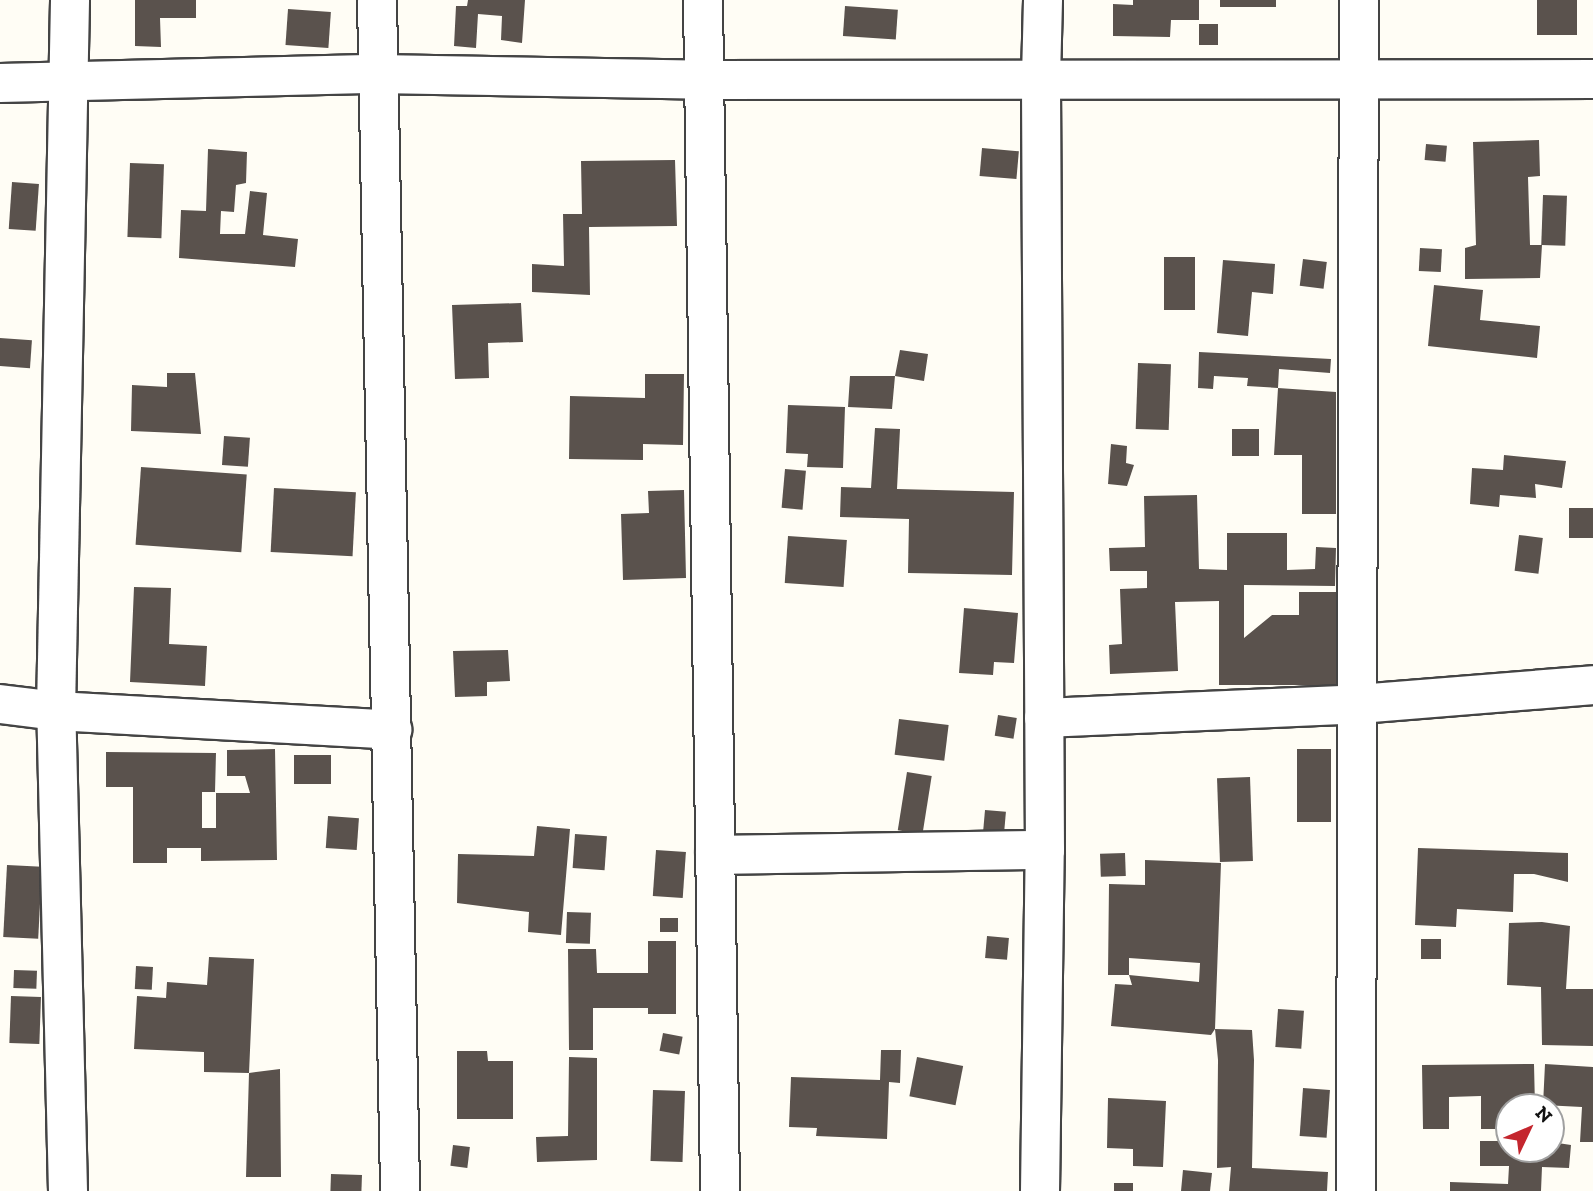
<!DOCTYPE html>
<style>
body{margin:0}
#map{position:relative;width:1593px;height:1191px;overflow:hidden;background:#fffdf5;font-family:"Zilla Slab",serif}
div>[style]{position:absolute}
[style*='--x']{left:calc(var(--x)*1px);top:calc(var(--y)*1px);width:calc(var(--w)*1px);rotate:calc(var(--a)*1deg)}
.building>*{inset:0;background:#5a524d;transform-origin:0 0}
.roads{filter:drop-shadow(2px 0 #444) drop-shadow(-2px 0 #444) drop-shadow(0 2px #444) drop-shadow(0 -2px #444)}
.minor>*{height:38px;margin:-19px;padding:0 19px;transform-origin:19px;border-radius:19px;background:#fff}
span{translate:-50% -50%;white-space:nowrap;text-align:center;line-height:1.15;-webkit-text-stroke:7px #fff;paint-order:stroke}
.north{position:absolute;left:1495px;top:1093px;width:70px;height:70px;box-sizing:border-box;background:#fff;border:2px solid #a0a0a0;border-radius:50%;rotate:46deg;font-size:19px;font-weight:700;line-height:28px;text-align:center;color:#111}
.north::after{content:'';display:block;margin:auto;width:24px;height:32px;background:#c4262e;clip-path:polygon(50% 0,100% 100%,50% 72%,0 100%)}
</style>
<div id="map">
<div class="building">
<i style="clip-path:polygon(135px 0,196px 0,196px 18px,160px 18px,161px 47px,135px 46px)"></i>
<i style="clip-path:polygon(468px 0,525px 0,522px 43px,501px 40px,502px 16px,478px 14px,476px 48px,454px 46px,456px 6px,467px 6px)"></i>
<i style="clip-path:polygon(1133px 0,1199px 0,1199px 20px,1171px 20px,1170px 37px,1113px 36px,1113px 4px,1133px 5px)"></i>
<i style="left:1220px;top:0;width:56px;height:7px"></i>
<i style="left:1537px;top:0;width:40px;height:35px"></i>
<i style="left:845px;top:6px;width:53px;height:30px;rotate:4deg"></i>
<i style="left:288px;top:9px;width:43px;height:36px;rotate:4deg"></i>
<i style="left:1199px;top:24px;width:19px;height:21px"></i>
<i style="clip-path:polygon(1539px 140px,1540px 176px,1528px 177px,1530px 245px,1542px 245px,1540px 278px,1465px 279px,1465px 248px,1476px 245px,1473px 142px)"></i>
<i style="left:1426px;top:144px;width:21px;height:16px;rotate:5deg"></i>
<i style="left:982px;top:148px;width:37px;height:28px;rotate:5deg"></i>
<i style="clip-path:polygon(208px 149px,247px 152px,246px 183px,236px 185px,234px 212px,221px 211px,220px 234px,245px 234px,250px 191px,267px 193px,263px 235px,298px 239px,295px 267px,179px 258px,181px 210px,206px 211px)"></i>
<i style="clip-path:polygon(675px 160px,677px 226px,589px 227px,590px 295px,532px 292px,532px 264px,564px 266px,563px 214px,582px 214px,581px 161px)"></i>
<i style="left:130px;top:163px;width:34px;height:74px;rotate:2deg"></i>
<i style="left:12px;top:182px;width:27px;height:47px;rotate:4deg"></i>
<i style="left:1543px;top:195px;width:24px;height:50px;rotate:2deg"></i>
<i style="left:1420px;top:248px;width:22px;height:23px;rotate:3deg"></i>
<i style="left:1164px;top:257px;width:31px;height:53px"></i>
<i style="left:1303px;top:259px;width:24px;height:27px;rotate:7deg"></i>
<i style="clip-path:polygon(1223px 260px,1275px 264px,1273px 294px,1252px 292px,1248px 336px,1217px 333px)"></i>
<i style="clip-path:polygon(1434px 285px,1483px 290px,1480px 320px,1540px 326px,1537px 358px,1428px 346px)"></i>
<i style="clip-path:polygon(521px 303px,523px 342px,488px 343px,489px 378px,455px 379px,452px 305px)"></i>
<i style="left:0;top:338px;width:32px;height:28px;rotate:4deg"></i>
<i style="clip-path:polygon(900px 350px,928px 354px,924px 381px,895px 376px,892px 409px,848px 407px,850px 376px,895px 376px)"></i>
<i style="clip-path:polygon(1199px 352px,1331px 359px,1330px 373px,1279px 369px,1278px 388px,1247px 386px,1248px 378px,1214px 376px,1213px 389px,1198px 388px)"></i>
<i style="left:1138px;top:363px;width:33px;height:66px;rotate:2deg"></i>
<i style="clip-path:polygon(167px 373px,195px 373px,201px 434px,131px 431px,132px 385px,167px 387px)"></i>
<i style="clip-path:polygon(645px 374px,684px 374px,683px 445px,643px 444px,643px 460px,569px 459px,570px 396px,645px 398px)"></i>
<i style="clip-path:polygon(1278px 388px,1336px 392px,1336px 514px,1302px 514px,1302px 455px,1274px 455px)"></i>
<i style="clip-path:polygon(788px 405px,845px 407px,843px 468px,807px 467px,808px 454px,786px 453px)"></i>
<i style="clip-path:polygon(875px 428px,900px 429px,897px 489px,1014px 492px,1012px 575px,908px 573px,909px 519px,840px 517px,841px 487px,871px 488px)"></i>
<i style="left:1232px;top:429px;width:27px;height:27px"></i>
<i style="left:224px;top:436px;width:26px;height:29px;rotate:4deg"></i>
<i style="clip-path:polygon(1111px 444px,1127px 446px,1126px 463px,1134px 465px,1127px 486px,1108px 484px)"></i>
<i style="clip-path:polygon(1504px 455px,1566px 461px,1562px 488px,1535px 484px,1536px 498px,1500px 495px,1499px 507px,1470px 504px,1472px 468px,1503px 470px)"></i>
<i style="left:141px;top:467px;width:106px;height:78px;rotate:4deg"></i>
<i style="left:785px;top:469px;width:21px;height:39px;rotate:5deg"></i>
<i style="left:274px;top:488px;width:82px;height:64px;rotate:3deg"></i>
<i style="clip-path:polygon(684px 490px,686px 578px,623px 580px,621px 514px,649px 513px,648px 491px)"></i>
<i style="clip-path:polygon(1197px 495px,1199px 569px,1227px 570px,1227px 533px,1287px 533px,1287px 570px,1315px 569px,1316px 547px,1336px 548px,1335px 586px,1244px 585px,1244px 638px,1272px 615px,1299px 615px,1299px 592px,1345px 592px,1345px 685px,1219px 685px,1219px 601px,1175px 602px,1178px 671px,1110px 674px,1109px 645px,1122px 644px,1120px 589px,1147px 588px,1147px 571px,1110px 571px,1109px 548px,1145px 547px,1144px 496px)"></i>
<i style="left:1569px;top:508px;width:24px;height:30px"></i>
<i style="left:1519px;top:535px;width:24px;height:36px;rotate:7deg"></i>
<i style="left:788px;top:536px;width:59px;height:47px;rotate:4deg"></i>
<i style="clip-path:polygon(134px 587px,171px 588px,169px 644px,207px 646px,205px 686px,130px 682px)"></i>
<i style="clip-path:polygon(964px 608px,1018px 613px,1014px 663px,994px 662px,993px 675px,959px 673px)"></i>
<i style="clip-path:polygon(508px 650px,510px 681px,487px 682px,487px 696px,455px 697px,453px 651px)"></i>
<i style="left:998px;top:715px;width:19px;height:21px;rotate:9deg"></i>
<i style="left:899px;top:719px;width:50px;height:36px;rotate:7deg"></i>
<i style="clip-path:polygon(275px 749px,277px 860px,201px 861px,201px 848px,167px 848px,167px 863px,133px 863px,133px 787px,106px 787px,106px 752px,216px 753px,215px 792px,202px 792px,202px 828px,216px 828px,216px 793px,250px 793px,245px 776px,227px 776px,227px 750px)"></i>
<i style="left:1297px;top:749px;width:34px;height:73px"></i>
<i style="left:331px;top:755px;width:29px;height:37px;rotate:90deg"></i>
<i style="left:907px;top:772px;width:25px;height:59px;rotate:9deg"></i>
<i style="left:1250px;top:777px;width:84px;height:33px;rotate:88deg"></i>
<i style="left:985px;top:810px;width:21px;height:20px;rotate:5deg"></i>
<i style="left:328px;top:816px;width:31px;height:32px;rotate:4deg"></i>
<i style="clip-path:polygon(537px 826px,570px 829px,561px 935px,528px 932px,529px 912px,457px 903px,458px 854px,534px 856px)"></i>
<i style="left:575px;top:834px;width:32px;height:34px;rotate:4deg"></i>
<i style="clip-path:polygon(1418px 848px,1568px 853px,1568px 882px,1534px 874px,1514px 874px,1513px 912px,1457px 909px,1456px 927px,1415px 925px)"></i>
<i style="left:656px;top:850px;width:30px;height:46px;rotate:4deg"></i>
<i style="left:1125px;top:853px;width:23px;height:25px;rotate:88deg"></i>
<i style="clip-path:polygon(evenodd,1145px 860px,1221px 863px,1215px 1029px,1252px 1030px,1254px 1060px,1252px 1168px,1328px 1172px,1327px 1191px,1229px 1191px,1231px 1167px,1217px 1168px,1218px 1060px,1215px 1029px,1211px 1035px,1111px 1026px,1115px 984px,1132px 985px,1129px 975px,1108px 975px,1109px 884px,1145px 885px,1145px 860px,1129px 958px,1200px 963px,1199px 982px,1129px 975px,1129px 958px)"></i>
<i style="left:7px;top:865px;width:35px;height:72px;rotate:3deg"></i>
<i style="left:567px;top:912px;width:24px;height:31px;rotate:2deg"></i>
<i style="left:660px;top:918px;width:18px;height:14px"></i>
<i style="clip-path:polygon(1542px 922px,1570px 926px,1566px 989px,1593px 989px,1593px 1046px,1542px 1045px,1541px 987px,1507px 985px,1509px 923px)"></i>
<i style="left:987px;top:936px;width:22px;height:22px;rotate:5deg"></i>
<i style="left:1421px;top:939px;width:20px;height:20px"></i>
<i style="clip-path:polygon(648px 941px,676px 941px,676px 1014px,648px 1014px,648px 1008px,593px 1008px,593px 1050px,569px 1050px,568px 949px,596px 949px,597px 973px,648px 973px)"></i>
<i style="clip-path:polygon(209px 957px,254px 959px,249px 1073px,280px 1069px,281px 1177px,246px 1177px,249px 1073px,204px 1072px,204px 1052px,134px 1049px,137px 996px,166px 998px,167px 982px,207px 985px)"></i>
<i style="left:136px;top:966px;width:17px;height:23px;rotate:3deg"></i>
<i style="left:14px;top:970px;width:23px;height:18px;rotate:2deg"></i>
<i style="left:11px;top:996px;width:30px;height:47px;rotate:2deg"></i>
<i style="left:1278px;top:1009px;width:26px;height:38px;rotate:4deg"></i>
<i style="left:663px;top:1033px;width:20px;height:18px;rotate:11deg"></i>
<i style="clip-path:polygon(881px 1050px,901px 1050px,900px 1083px,889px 1082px,887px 1139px,816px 1136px,817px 1128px,789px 1127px,791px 1077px,880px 1080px)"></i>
<i style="clip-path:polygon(457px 1051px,487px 1051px,488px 1061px,513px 1061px,513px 1119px,457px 1119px)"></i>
<i style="clip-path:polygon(569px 1057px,597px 1058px,597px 1160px,537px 1162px,536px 1137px,568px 1136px)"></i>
<i style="left:917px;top:1057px;width:47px;height:40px;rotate:11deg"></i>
<i style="clip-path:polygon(1534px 1064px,1535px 1107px,1509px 1107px,1509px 1129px,1481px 1129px,1481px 1096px,1449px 1097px,1449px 1129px,1423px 1129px,1422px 1065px)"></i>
<i style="clip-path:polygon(1545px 1064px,1593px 1067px,1593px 1142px,1580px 1142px,1582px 1107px,1543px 1105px)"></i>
<i style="left:1303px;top:1088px;width:27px;height:48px;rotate:4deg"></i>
<i style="left:653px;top:1090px;width:32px;height:71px;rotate:2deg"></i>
<i style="clip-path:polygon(1108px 1098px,1166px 1101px,1163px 1167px,1133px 1166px,1133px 1149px,1107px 1148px)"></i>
<i style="clip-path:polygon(1480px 1141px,1509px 1141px,1509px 1149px,1551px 1149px,1551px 1142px,1571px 1145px,1569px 1168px,1542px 1167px,1541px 1191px,1450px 1191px,1450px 1182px,1508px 1184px,1509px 1166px,1480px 1166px)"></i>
<i style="left:453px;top:1145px;width:17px;height:21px;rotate:7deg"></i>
<i style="clip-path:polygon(1183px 1170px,1212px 1173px,1210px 1191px,1181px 1191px)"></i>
<i style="left:331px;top:1174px;width:31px;height:17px;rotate:2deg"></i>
<i style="left:1133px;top:1183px;width:8px;height:19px;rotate:90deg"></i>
</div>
<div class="roads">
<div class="minor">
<i style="--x:377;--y:0;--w:1191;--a:88.89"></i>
<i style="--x:703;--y:0;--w:1191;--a:89.18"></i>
<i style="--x:0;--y:83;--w:377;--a:-1.4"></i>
<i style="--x:377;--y:74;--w:328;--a:1"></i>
<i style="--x:705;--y:80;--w:888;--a:-0.06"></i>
<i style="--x:0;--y:704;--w:56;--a:7.1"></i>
<i style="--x:56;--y:711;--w:337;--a:3.2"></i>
<i style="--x:1044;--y:718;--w:315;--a:-2.5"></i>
<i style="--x:1359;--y:704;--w:235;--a:-4.6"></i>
<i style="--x:715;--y:855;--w:330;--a:-0.9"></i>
<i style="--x:68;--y:1191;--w:480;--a:-91.4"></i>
<i style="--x:56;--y:711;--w:711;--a:-88.87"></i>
<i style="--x:1040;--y:1191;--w:341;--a:-89.2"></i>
<i style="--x:1045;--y:850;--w:773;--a:-90.3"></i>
<i style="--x:1041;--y:77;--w:77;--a:-88.5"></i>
<i style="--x:1356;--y:1191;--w:1191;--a:-89.86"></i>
</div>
</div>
<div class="north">N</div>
</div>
